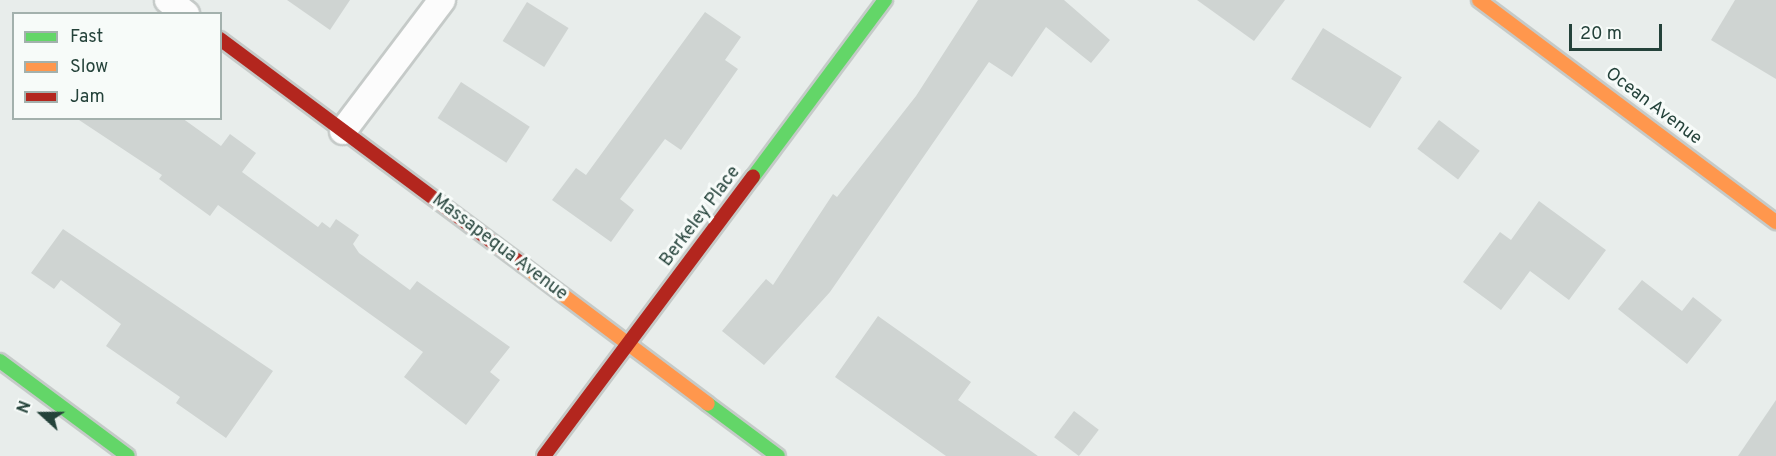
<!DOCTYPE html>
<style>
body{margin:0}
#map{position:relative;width:1776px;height:456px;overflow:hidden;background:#e8edeb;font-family:Overpass,sans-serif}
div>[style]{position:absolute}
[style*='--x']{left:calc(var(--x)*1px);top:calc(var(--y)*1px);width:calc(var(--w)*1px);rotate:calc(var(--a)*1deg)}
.building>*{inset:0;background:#cfd4d2;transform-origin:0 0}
.roads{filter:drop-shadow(2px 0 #c5cac8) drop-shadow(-2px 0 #c5cac8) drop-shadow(0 2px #c5cac8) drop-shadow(0 -2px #c5cac8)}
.street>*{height:26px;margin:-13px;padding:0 13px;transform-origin:13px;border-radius:13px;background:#fcfcfc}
.fast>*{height:14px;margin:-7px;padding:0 7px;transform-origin:7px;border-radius:7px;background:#63d668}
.slow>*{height:14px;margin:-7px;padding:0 7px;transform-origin:7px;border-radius:7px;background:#ff974d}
.jam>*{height:14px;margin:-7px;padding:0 7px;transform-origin:7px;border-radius:7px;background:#b3261e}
span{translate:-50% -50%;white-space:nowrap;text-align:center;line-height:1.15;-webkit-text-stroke:6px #f7fbf9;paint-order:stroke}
.street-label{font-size:18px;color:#24423a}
.legend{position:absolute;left:12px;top:12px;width:210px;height:108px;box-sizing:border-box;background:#f7fbf9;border:2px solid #a3b1ad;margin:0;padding:8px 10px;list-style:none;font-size:18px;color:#24423a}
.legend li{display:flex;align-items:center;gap:12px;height:30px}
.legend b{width:30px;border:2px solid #a3b1ad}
.north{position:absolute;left:12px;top:384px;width:60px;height:60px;-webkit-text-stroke:4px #f7fbf9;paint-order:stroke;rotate:291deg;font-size:16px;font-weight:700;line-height:24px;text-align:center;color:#24423a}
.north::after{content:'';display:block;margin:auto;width:21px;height:27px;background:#24423a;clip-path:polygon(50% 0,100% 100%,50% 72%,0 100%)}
.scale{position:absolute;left:1569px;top:24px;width:93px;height:27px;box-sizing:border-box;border:3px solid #24423a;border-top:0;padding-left:8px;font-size:18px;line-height:21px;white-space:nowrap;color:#24423a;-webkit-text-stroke:4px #f7fbf9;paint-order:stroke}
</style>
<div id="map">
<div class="building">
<i style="clip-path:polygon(287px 0,350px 0,330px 30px)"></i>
<i style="clip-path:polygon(978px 0,1064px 0,1110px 40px,1091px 63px,1046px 27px,1012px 77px,989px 62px,830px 292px,764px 365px,722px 331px,766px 279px,773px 285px,833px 194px,837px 197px,916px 96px)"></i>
<i style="clip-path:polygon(1197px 0,1285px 0,1254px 41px)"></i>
<i style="clip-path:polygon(1735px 0,1776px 0,1776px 79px,1711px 40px)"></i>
<i style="left:527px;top:2px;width:49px;height:46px;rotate:32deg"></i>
<i style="clip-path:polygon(705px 12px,741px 37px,725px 60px,738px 69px,681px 150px,665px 139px,620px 199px,634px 210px,611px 242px,552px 200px,576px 168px,586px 175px)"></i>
<i style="left:1323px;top:28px;width:93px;height:60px;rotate:32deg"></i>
<i style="left:461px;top:82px;width:82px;height:43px;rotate:33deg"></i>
<i style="clip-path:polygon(76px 118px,182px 118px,221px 146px,230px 134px,256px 153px,242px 172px,318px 227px,322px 222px,330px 228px,336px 219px,359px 235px,353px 244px,359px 253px,410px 290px,417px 281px,510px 347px,490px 372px,500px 380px,466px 425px,404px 377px,423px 352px,218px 205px,210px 216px,159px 179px,162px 175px)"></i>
<i style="left:1439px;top:120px;width:51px;height:36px;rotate:37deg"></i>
<i style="clip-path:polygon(1539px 201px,1606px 250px,1569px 300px,1530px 271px,1501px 310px,1463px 282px,1500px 232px,1511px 240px)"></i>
<i style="clip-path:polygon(63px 229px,273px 371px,226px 438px,176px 403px,180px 397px,106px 346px,121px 324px,61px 280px,54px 289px,31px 273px)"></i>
<i style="clip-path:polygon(1642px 280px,1682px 311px,1693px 297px,1722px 320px,1687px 364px,1618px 309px)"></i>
<i style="clip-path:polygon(878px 316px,971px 382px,958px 400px,1038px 456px,946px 456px,835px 377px)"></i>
<i style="clip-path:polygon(1776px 400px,1776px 456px,1738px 456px)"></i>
<i style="left:1074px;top:411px;width:31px;height:33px;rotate:37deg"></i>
</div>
<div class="roads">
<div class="street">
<i style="--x:168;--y:0;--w:23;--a:38"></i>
<i style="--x:343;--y:131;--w:164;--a:-52.9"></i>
</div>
<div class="fast">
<i style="--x:753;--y:177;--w:221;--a:-53.3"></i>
<i style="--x:0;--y:361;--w:159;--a:36.6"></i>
<i style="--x:708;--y:404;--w:87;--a:36.6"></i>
</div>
<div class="slow">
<i style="--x:1479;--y:0;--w:371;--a:36.8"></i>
<i style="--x:523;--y:265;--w:231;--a:36.9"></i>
</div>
<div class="jam">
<i style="--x:220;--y:39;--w:378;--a:36.7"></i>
<i style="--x:544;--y:456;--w:349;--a:-53.2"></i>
</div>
</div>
<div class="street-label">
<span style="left:1653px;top:107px;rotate:37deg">Ocean Avenue</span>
<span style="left:701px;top:217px;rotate:-53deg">Berkeley Place</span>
<span style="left:499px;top:248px;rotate:37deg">Massapequa Avenue</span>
</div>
<ul class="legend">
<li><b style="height:8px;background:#63d668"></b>Fast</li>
<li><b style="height:8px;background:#ff974d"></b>Slow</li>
<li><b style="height:8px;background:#b3261e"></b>Jam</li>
</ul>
<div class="north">N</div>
<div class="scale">20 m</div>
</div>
